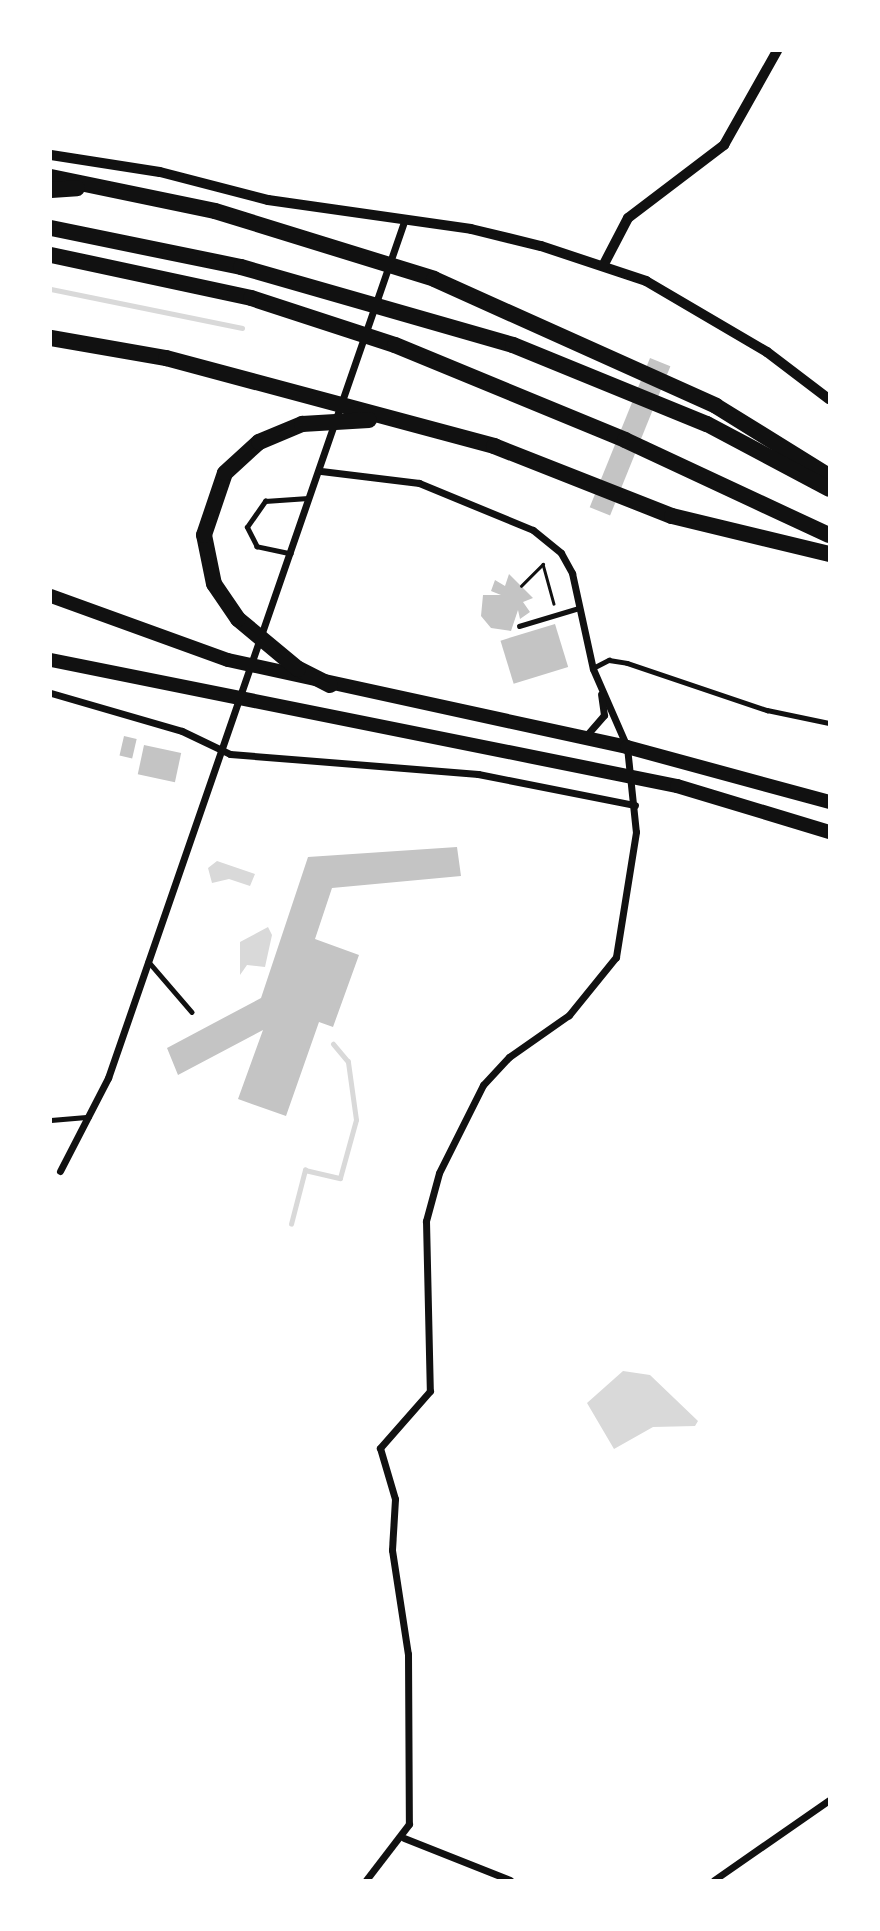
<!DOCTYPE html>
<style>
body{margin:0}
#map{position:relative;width:880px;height:1931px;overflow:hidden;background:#fff;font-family:"Sofia Sans Condensed",sans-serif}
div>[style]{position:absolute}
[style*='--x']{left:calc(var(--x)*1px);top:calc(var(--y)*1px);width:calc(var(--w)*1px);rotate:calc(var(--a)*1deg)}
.water>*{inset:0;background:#d9d9d9}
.stream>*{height:4.5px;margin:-2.25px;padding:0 2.25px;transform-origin:2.25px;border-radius:2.25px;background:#d9d9d9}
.building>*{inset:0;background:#c4c4c4;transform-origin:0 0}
.path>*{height:2.5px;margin:-1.25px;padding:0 1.25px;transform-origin:1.25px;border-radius:1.25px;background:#111}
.service>*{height:4.5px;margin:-2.25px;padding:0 2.25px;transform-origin:2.25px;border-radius:2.25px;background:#111}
.minor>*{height:7px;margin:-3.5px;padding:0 3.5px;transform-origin:3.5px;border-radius:3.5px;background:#111}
.tertiary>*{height:10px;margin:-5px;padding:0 5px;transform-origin:5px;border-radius:5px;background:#111}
.trunk>*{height:14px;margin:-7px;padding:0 7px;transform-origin:7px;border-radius:7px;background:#111}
.motorway>*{height:16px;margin:-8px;padding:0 8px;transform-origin:8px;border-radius:8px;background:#111}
span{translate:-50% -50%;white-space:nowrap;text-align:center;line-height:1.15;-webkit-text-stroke:5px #fff;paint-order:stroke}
.frame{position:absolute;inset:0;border:52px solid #fff;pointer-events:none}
</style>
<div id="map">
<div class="water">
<i style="clip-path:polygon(217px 861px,255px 874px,250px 886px,229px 879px,212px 883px,208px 868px)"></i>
<i style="clip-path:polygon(268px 927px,272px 935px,265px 967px,247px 965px,240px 975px,240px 942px)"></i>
<i style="clip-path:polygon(623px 1371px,650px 1375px,698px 1421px,695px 1426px,653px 1427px,614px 1449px,587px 1403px)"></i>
</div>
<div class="stream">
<i style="--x:51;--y:289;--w:195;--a:11.5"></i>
<i style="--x:291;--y:1224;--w:56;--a:-75.5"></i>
<i style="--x:305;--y:1170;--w:36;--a:13"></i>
<i style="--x:340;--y:1178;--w:60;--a:-74.6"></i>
<i style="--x:356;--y:1120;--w:59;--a:-97.9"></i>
<i style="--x:348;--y:1062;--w:23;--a:-130"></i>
</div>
<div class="building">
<i style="left:650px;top:358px;width:22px;height:161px;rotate:22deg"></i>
<i style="clip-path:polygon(509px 574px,533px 598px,523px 602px,530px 612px,520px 619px,518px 610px,511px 631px,491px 628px,481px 616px,483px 595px,501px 595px,491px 591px,495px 580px,505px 586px)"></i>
<i style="left:555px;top:624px;width:45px;height:57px;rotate:73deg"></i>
<i style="left:124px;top:736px;width:13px;height:20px;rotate:13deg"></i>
<i style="left:144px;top:745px;width:38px;height:30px;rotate:12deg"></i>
<i style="clip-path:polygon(457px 847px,461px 876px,332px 888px,315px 939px,359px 955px,333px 1027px,319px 1022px,286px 1116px,238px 1099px,263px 1030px,178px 1075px,167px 1048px,261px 998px,308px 857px)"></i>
</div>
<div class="path">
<i style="--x:521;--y:586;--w:31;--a:-45"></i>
<i style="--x:543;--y:564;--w:41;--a:74.6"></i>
</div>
<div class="service">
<i style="--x:291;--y:554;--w:35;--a:-168"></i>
<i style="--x:257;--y:547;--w:22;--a:-117"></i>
<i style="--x:247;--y:527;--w:32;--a:-55"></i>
<i style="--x:265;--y:501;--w:43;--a:-4"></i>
<i style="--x:519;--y:626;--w:63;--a:-16.7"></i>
<i style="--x:593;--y:668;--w:18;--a:-27"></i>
<i style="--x:609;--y:660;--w:18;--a:9"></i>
<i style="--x:627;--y:663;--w:148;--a:18.6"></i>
<i style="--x:767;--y:710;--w:63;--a:11.8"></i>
<i style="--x:148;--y:961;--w:67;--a:49.2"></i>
<i style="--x:51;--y:1120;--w:38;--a:-5"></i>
</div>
<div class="minor">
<i style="--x:321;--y:471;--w:99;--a:7"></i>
<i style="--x:419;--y:483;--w:123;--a:22.4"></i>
<i style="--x:533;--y:530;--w:36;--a:39"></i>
<i style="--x:561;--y:553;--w:23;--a:61"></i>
<i style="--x:572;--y:573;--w:98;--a:77.7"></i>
<i style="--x:593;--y:669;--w:85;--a:66.4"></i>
<i style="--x:627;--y:747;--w:85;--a:84"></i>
<i style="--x:636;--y:832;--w:127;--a:99.1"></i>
<i style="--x:616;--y:957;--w:75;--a:129"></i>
<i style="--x:569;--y:1015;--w:73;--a:145"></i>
<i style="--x:509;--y:1057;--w:38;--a:133"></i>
<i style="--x:483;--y:1085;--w:98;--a:116.6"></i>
<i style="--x:439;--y:1173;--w:50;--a:105.2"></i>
<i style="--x:426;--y:1221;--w:170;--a:88.7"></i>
<i style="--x:430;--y:1391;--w:76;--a:131.3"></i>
<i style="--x:380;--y:1448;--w:53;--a:73.6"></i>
<i style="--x:395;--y:1499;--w:51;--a:93.4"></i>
<i style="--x:392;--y:1550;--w:105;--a:81.3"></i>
<i style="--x:408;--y:1654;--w:170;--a:89.7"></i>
<i style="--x:409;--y:1824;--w:71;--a:127.5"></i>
<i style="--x:51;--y:693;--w:136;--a:16.2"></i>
<i style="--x:182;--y:731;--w:53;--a:25.6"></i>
<i style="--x:230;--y:754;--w:249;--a:4.6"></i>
<i style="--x:478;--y:774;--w:160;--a:11.2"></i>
<i style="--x:585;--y:737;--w:29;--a:-49"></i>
<i style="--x:604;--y:715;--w:21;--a:-98"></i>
<i style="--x:60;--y:1171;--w:105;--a:-62.7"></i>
<i style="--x:108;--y:1078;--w:909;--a:-70.93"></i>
<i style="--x:404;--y:1838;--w:114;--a:21.6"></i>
<i style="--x:714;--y:1880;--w:140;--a:-34.8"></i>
</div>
<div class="tertiary">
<i style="--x:51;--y:155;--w:110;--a:8.9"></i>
<i style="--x:160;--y:172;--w:112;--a:14.5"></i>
<i style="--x:268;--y:200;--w:205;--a:8.1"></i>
<i style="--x:471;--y:229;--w:72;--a:13.7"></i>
<i style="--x:541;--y:246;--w:111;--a:18.4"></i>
<i style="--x:646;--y:281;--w:140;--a:30.4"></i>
<i style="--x:767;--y:352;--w:78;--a:37.2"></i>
<i style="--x:603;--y:266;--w:54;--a:-62.5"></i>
<i style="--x:628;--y:218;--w:121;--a:-37.2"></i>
<i style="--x:724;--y:145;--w:108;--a:-60.6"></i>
</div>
<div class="trunk">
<i style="--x:51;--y:596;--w:188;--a:19.9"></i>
<i style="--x:228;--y:660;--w:408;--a:12.3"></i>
<i style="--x:627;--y:747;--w:209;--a:15.2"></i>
<i style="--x:51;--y:660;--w:639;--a:11.38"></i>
<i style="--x:677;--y:786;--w:159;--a:16.8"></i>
</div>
<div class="motorway">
<i style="--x:51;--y:177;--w:167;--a:11.7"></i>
<i style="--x:215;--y:211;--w:229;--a:17.2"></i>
<i style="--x:434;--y:279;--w:309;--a:24.2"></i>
<i style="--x:716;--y:406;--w:133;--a:31.8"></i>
<i style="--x:51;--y:190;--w:26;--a:-4"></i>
<i style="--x:51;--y:228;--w:194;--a:11.6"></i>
<i style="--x:241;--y:267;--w:283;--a:16"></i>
<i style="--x:513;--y:345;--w:209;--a:22.2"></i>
<i style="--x:707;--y:424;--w:138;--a:28"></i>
<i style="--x:51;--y:255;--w:205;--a:12.1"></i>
<i style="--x:251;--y:298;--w:151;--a:18.1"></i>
<i style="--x:395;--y:345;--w:249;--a:22.4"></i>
<i style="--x:625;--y:440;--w:225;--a:25"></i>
<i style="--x:51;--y:338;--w:117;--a:9.9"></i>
<i style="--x:166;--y:358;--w:340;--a:15"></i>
<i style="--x:494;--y:446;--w:191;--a:21.5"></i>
<i style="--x:672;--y:516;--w:162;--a:13.6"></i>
<i style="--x:330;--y:685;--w:36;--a:-153"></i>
<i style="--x:298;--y:669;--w:78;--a:-140.2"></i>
<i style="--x:238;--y:619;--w:42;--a:-124.4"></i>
<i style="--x:214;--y:584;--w:50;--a:-101.5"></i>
<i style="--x:204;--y:535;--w:65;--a:-71.3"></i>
<i style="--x:225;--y:473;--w:46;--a:-42.4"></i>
<i style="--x:259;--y:442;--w:47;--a:-22.7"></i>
<i style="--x:302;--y:424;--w:67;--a:-3.4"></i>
</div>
<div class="frame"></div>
</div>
